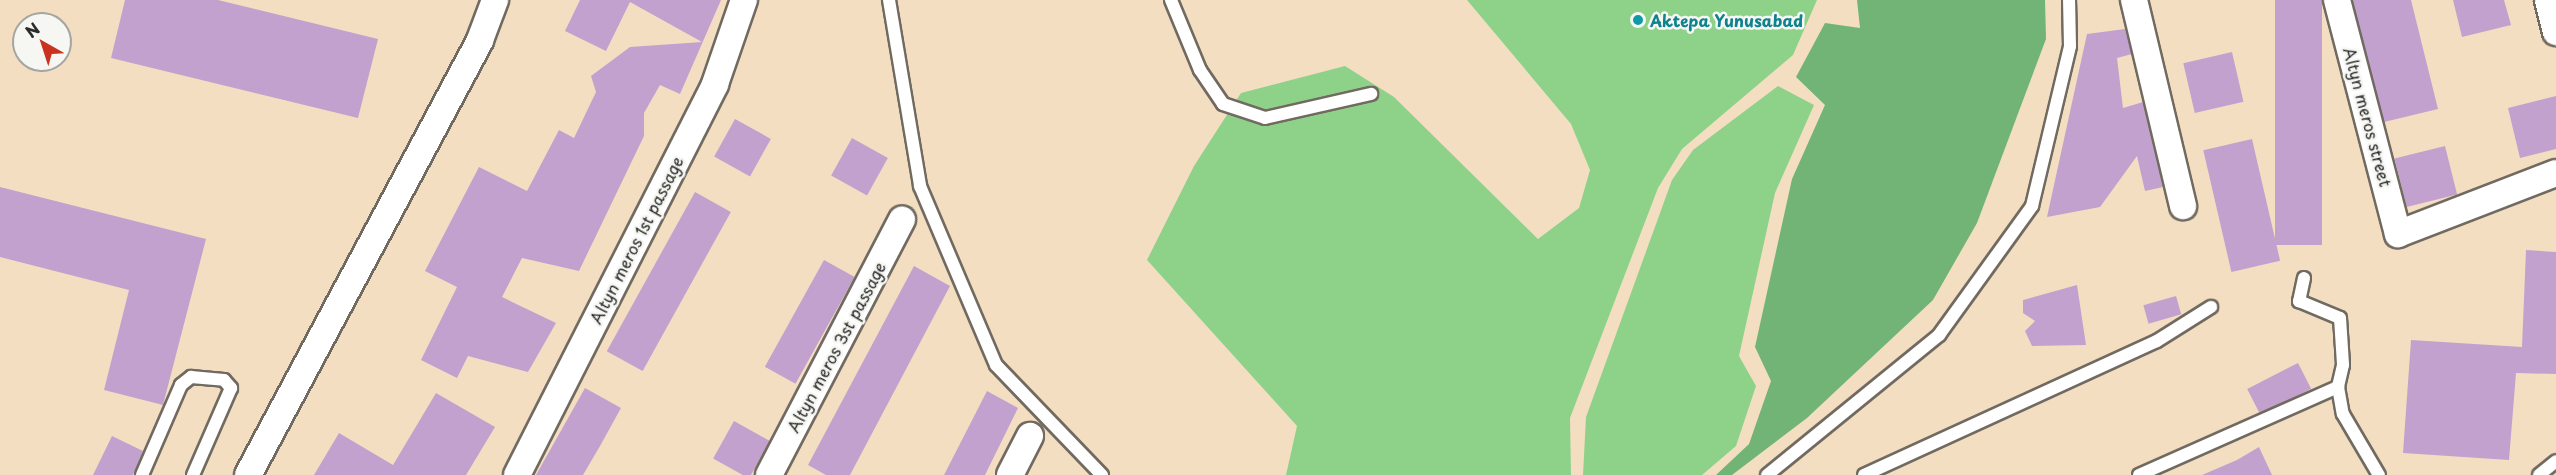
<!DOCTYPE html>
<style>
body{margin:0}
#map{position:relative;width:2556px;height:475px;overflow:hidden;background:#f3dec2;font-family:"Playpen Sans",sans-serif}
div>[style]{position:absolute}
[style*='--x']{left:calc(var(--x)*1px);top:calc(var(--y)*1px);width:calc(var(--w)*1px);rotate:calc(var(--a)*1deg)}
.green>*{inset:0;background:#8ed28a}
.forest>*{inset:0;background:#72b476}
.building>*{inset:0;background:#c3a1ce;transform-origin:0 0}
.roads{filter:drop-shadow(2px 0 #716a60) drop-shadow(-2px 0 #716a60) drop-shadow(0 2px #716a60) drop-shadow(0 -2px #716a60)}
.service>*{height:12px;margin:-6px;padding:0 6px;transform-origin:6px;border-radius:6px;background:#fff}
.minor>*{height:26px;margin:-13px;padding:0 13px;transform-origin:13px;border-radius:13px;background:#fff}
.dots>*{width:16px;height:16px;translate:-50% -50%;box-sizing:border-box;border:3px solid #f6f6f2;border-radius:50%}
span{translate:-50% -50%;white-space:nowrap;text-align:center;line-height:1.15;-webkit-text-stroke:5px #f6f6f2;paint-order:stroke}
.culture-label{font-size:16px;color:#0d838f;font-weight:700}
.left{translate:0 -50%;text-align:left}
.street-label{font-size:16px;color:#2b2b2b}
.north{position:absolute;left:12px;top:12px;width:60px;height:60px;box-sizing:border-box;background:#f6f6f2;border:2px solid #a5a5a2;border-radius:50%;rotate:321deg;font-size:16px;font-weight:700;line-height:24px;text-align:center;color:#2b2b2b}
.north::after{content:'';display:block;margin:auto;width:21px;height:27px;background:#c8321e;clip-path:polygon(50% 0,100% 100%,50% 72%,0 100%)}
</style>
<div id="map">
<div class="green">
<i style="clip-path:polygon(1467px 0,1817px 0,1793px 55px,1682px 149px,1658px 188px,1570px 418px,1571px 475px,1286px 475px,1297px 426px,1147px 260px,1194px 166px,1241px 93px,1345px 66px,1394px 97px,1538px 239px,1579px 208px,1590px 170px,1571px 124px)"></i>
<i style="clip-path:polygon(1778px 86px,1814px 105px,1775px 193px,1739px 356px,1756px 386px,1736px 446px,1702px 475px,1583px 475px,1586px 417px,1672px 180px,1693px 150px)"></i>
</div>
<div class="forest">
<i style="clip-path:polygon(1857px 0,2045px 0,2046px 39px,1977px 223px,1933px 300px,1807px 418px,1732px 475px,1716px 475px,1749px 444px,1771px 381px,1755px 347px,1792px 179px,1825px 105px,1796px 77px,1825px 23px,1860px 28px)"></i>
</div>
<div class="building">
<i style="clip-path:polygon(125px 0,218px 0,378px 39px,358px 118px,111px 58px)"></i>
<i style="clip-path:polygon(580px 0,721px 0,680px 94px,660px 85px,644px 113px,644px 136px,579px 271px,522px 258px,502px 297px,556px 323px,528px 372px,468px 356px,457px 378px,421px 360px,457px 287px,425px 271px,479px 167px,527px 191px,559px 130px,574px 138px,596px 92px,591px 76px,630px 47px,702px 42px,630px 2px,606px 51px,565px 31px)"></i>
<i style="left:2275px;top:0;width:47px;height:245px"></i>
<i style="clip-path:polygon(2352px 0,2411px 0,2438px 109px,2384px 122px)"></i>
<i style="clip-path:polygon(2453px 0,2504px 0,2511px 25px,2462px 37px)"></i>
<i style="clip-path:polygon(2125px 29px,2132px 54px,2117px 58px,2123px 108px,2143px 102px,2163px 187px,2145px 191px,2137px 156px,2100px 207px,2047px 217px,2087px 34px)"></i>
<i style="left:2232px;top:52px;width:51px;height:50px;rotate:77deg"></i>
<i style="clip-path:polygon(2556px 96px,2556px 149px,2520px 158px,2508px 108px)"></i>
<i style="left:735px;top:119px;width:41px;height:43px;rotate:29deg"></i>
<i style="left:852px;top:138px;width:41px;height:43px;rotate:29deg"></i>
<i style="left:2252px;top:139px;width:125px;height:50px;rotate:77deg"></i>
<i style="left:2445px;top:146px;width:50px;height:52px;rotate:76deg"></i>
<i style="clip-path:polygon(0 187px,206px 239px,163px 405px,104px 390px,129px 290px,0 257px)"></i>
<i style="left:695px;top:192px;width:41px;height:182px;rotate:29deg"></i>
<i style="clip-path:polygon(2526px 250px,2556px 252px,2556px 374px,2516px 373px,2509px 460px,2403px 453px,2411px 340px,2522px 347px)"></i>
<i style="left:824px;top:260px;width:35px;height:122px;rotate:29deg"></i>
<i style="clip-path:polygon(914px 266px,950px 286px,850px 475px,826px 475px,808px 465px)"></i>
<i style="clip-path:polygon(2077px 285px,2086px 345px,2032px 346px,2025px 331px,2035px 321px,2023px 313px,2023px 300px)"></i>
<i style="left:2176px;top:296px;width:19px;height:34px;rotate:74deg"></i>
<i style="left:2298px;top:363px;width:29px;height:57px;rotate:63deg"></i>
<i style="clip-path:polygon(585px 388px,621px 408px,600px 446px,583px 475px,536px 475px)"></i>
<i style="clip-path:polygon(987px 391px,1018px 408px,985px 475px,944px 475px)"></i>
<i style="clip-path:polygon(436px 393px,495px 427px,466px 475px,314px 475px,339px 433px,393px 465px)"></i>
<i style="left:734px;top:421px;width:41px;height:43px;rotate:29deg"></i>
<i style="clip-path:polygon(112px 436px,143px 451px,133px 475px,93px 475px)"></i>
<i style="clip-path:polygon(2259px 447px,2272px 475px,2202px 475px,2237px 460px)"></i>
</div>
<div class="roads">
<div class="service">
<i style="--x:889;--y:0;--w:189;--a:80.5"></i>
<i style="--x:920;--y:186;--w:194;--a:67"></i>
<i style="--x:996;--y:365;--w:153;--a:46.1"></i>
<i style="--x:1171;--y:0;--w:76;--a:67.5"></i>
<i style="--x:1200;--y:70;--w:41;--a:55.9"></i>
<i style="--x:1223;--y:104;--w:44;--a:18.4"></i>
<i style="--x:1265;--y:118;--w:109;--a:-12.8"></i>
<i style="--x:2304;--y:278;--w:24;--a:102"></i>
<i style="--x:2299;--y:301;--w:44;--a:22.5"></i>
<i style="--x:2340;--y:318;--w:47;--a:86.3"></i>
<i style="--x:2343;--y:365;--w:23;--a:103"></i>
<i style="--x:2338;--y:387;--w:27;--a:80"></i>
<i style="--x:2343;--y:414;--w:71;--a:59.5"></i>
<i style="--x:142;--y:475;--w:98;--a:-66.6"></i>
<i style="--x:181;--y:385;--w:13;--a:-39"></i>
<i style="--x:191;--y:377;--w:33;--a:5"></i>
<i style="--x:224;--y:380;--w:11;--a:49"></i>
<i style="--x:231;--y:388;--w:95;--a:113.6"></i>
<i style="--x:1767;--y:475;--w:222;--a:-39.1"></i>
<i style="--x:1939;--y:335;--w:159;--a:-54.2"></i>
<i style="--x:2032;--y:206;--w:164;--a:-76.6"></i>
<i style="--x:2070;--y:46;--w:46;--a:-91.2"></i>
<i style="--x:1864;--y:475;--w:322;--a:-24.6"></i>
<i style="--x:2157;--y:341;--w:64;--a:-32.2"></i>
<i style="--x:2139;--y:475;--w:218;--a:-23.9"></i>
<i style="--x:2539;--y:475;--w:22;--a:-39"></i>
</div>
<div class="minor">
<i style="--x:2134;--y:0;--w:212;--a:76.6"></i>
<i style="--x:2337;--y:0;--w:242;--a:75.4"></i>
<i style="--x:2398;--y:234;--w:169;--a:-21.1"></i>
<i style="--x:2548;--y:0;--w:33;--a:76"></i>
<i style="--x:248;--y:475;--w:493;--a:-61.9"></i>
<i style="--x:480;--y:40;--w:43;--a:-69.4"></i>
<i style="--x:517;--y:475;--w:438;--a:-63.1"></i>
<i style="--x:715;--y:84;--w:89;--a:-71"></i>
<i style="--x:769;--y:475;--w:288;--a:-62.5"></i>
<i style="--x:1010;--y:475;--w:44;--a:-62.9"></i>
</div>
</div>
<div class="dots">
<i style="left:1638px;top:20px;background:#0f9aa8"></i>
</div>
<div class="culture-label">
<span class="left" style="left:1650px;top:20px">Aktepa Yunusabad</span>
</div>
<div class="street-label">
<span style="left:2368px;top:117px;rotate:75deg">Altyn meros street</span>
<span style="left:636px;top:240px;rotate:-63deg">Altyn meros 1st passage</span>
<span style="left:836px;top:347px;rotate:-62deg">Altyn meros 3st passage</span>
</div>
<div class="north">N</div>
</div>
